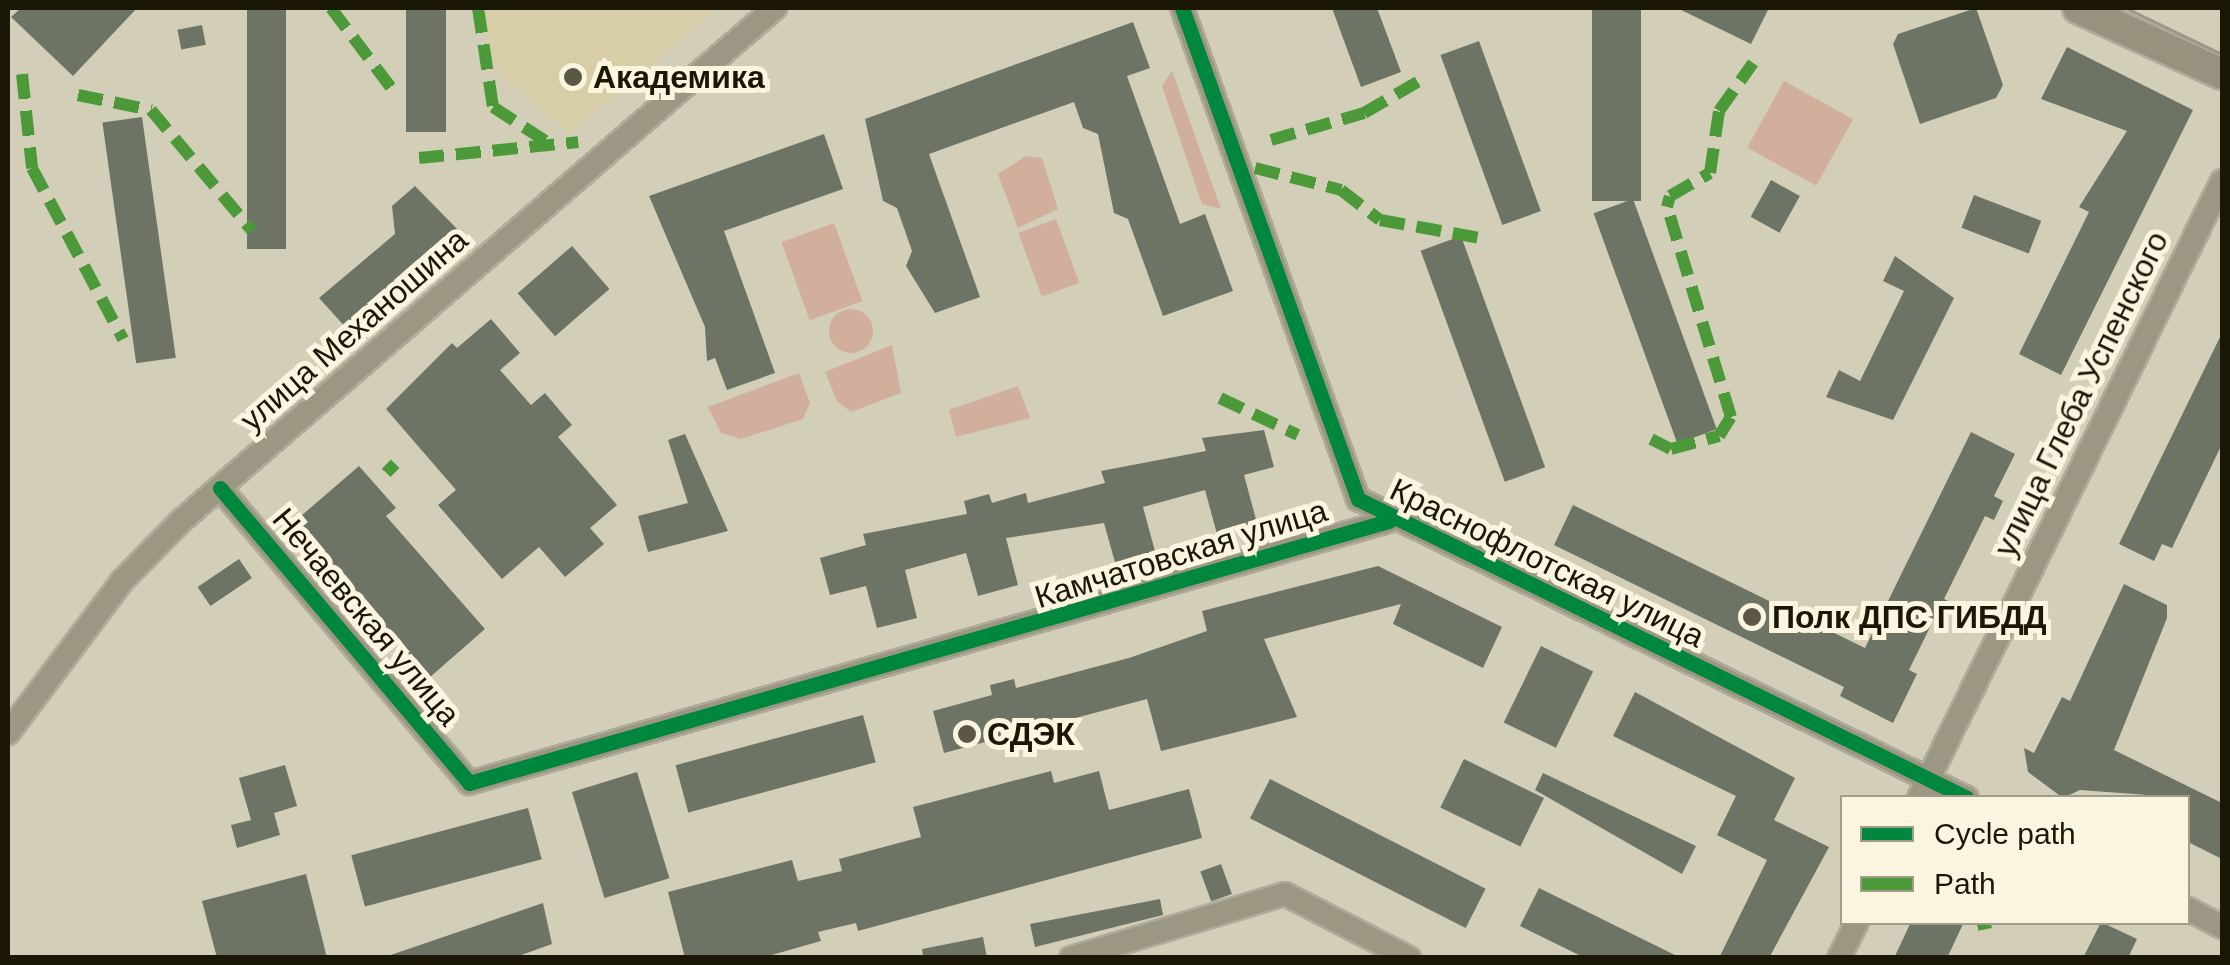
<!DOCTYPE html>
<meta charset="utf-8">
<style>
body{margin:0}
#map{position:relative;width:2230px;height:965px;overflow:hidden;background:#d3ceb7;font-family:Helvetica,sans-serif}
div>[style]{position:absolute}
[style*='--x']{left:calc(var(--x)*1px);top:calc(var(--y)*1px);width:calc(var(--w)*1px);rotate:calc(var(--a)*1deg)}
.built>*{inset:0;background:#d7cda7}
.green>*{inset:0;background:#d2af9d;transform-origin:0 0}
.round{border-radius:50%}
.building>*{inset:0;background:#6e7465;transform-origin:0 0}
.roads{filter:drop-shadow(2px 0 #afab9a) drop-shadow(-2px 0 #afab9a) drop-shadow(0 2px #afab9a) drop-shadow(0 -2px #afab9a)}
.minor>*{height:22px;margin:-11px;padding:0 11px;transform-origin:11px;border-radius:11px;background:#9c9782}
.major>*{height:30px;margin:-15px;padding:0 15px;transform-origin:15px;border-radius:15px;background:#97927e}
.tram>*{height:2.5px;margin:-1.25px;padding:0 1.25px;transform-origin:1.25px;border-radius:1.25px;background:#9d9886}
.quiet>*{height:12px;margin-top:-6px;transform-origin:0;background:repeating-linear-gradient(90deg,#4c993a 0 25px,transparent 0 37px)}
.cycleway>*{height:15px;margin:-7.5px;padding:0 7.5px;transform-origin:7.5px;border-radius:7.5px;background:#00873e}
.dots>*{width:28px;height:28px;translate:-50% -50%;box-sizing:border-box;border:5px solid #fbf5e0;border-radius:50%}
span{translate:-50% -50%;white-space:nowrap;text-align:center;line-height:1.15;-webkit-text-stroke:10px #fbf5e0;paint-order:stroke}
.poi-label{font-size:32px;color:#1b1707;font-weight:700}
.left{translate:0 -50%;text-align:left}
.street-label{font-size:32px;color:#1b1707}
.frame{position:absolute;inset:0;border:10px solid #1b1707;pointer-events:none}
.legend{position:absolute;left:1840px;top:795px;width:350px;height:130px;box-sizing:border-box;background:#fbf5e0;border:2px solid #a19c89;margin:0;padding:12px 18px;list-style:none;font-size:30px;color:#1b1707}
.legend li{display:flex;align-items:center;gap:20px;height:50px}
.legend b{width:50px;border:2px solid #a19c89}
</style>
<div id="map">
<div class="built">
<i style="clip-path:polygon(491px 8px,718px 8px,569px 133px,497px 69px,480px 18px)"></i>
</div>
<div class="green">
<i style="clip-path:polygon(1172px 71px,1221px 209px,1202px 204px,1162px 86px)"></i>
<i style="left:1784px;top:81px;width:79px;height:76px;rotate:29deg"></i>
<i style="clip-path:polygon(1026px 156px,1042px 158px,1058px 209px,1018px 228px,998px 174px)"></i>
<i style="left:1056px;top:219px;width:68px;height:40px;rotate:70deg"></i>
<i style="left:834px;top:223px;width:83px;height:56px;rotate:70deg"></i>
<i class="round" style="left:829px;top:309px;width:44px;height:44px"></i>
<i style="clip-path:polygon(892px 345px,901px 393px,851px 412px,837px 401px,825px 372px)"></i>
<i style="clip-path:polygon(799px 373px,810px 403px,803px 419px,741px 439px,721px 433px,708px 407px)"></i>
<i style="clip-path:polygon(1018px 386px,1030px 418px,956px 437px,949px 410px)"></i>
</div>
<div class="building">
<i style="clip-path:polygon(21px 8px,137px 8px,73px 76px,11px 17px)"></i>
<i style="left:247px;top:8px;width:39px;height:241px"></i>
<i style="left:406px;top:8px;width:40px;height:124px"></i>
<i style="clip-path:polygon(1332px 8px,1377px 8px,1401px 72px,1361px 87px)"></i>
<i style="left:1592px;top:8px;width:49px;height:193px"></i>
<i style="clip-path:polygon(1677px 8px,1769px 8px,1751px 44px)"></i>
<i style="clip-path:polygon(1976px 8px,2003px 85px,1996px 98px,1920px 124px,1893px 44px,1898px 34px)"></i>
<i style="clip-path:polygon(1133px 22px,1150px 68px,1127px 76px,1180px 224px,1205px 214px,1233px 291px,1163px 316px,1128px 219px,1114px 213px,1098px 134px,1083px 128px,1074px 102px,929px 154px,980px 297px,935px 313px,906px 266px,912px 251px,897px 208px,883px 201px,865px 119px)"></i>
<i style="left:202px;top:25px;width:20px;height:25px;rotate:79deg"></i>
<i style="left:1479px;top:41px;width:181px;height:41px;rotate:70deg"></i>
<i style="clip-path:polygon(2067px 47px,2193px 110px,2061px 375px,2019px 354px,2089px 212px,2079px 207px,2127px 131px,2041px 99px)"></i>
<i style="left:142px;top:117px;width:243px;height:40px;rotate:82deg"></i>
<i style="clip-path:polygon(824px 134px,843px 189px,724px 231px,775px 373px,727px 390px,715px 358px,707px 361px,705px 327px,649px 196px)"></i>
<i style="left:1771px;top:180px;width:33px;height:42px;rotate:29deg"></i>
<i style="clip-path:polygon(415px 186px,462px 234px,348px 330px,319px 298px,395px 234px,392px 206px)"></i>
<i style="left:1974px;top:195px;width:72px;height:35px;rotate:21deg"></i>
<i style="left:1633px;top:199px;width:245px;height:42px;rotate:70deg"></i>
<i style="left:1461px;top:236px;width:246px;height:43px;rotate:70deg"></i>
<i style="left:572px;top:246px;width:57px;height:72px;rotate:49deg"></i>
<i style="clip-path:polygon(1895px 256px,1954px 298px,1893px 420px,1826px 397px,1839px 370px,1860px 381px,1904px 291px,1883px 281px)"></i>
<i style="clip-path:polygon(491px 319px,520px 353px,500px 370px,531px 405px,545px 393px,572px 425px,558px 437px,617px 505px,590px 528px,604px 544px,565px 577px,539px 547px,502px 579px,438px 505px,456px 490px,386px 409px,452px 343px,457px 348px)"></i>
<i style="clip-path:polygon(2222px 333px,2222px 444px,2172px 548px,2162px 544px,2154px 561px,2119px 544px)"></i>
<i style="clip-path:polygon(1264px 430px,1274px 467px,1244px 475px,1257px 523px,1217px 534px,1205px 490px,1143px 507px,1156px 555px,1116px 566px,1104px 523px,1006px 538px,1018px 585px,978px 596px,966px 553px,905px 570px,917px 618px,877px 628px,866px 586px,830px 595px,820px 558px,866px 545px,863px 534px,967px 514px,964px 501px,989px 494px,992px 503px,1026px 493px,1028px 503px,1105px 483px,1101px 471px,1206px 451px,1202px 438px)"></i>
<i style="clip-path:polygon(1971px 432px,2015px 454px,1994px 496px,2003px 501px,1994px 520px,1985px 516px,1944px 599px,1953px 603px,1943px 623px,1934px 619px,1909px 670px,1917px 674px,1893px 723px,1840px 696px,1844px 687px,1554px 545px,1573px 505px,1865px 648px)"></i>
<i style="clip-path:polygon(685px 434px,728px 531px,648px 552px,638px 516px,688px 503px,668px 440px)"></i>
<i style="clip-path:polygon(359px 466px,396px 508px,386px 516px,485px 629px,429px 678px,294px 522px)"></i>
<i style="left:239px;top:559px;width:23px;height:50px;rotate:56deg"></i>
<i style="clip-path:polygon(1378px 566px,1502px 627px,1483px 668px,1393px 624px,1401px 604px,1264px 639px,1297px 717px,1161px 751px,1147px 699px,944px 753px,933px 711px,992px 695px,990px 685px,1014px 679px,1016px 688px,1129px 658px,1207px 631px,1202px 611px)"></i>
<i style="clip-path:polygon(2124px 584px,2167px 605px,2167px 618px,2114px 750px,2222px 803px,2222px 859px,2188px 842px,2188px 798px,2080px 790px,2063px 798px,2028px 772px,2024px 748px,2034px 753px,2062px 697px,2070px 701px)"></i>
<i style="left:1541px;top:646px;width:58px;height:85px;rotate:26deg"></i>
<i style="clip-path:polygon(1635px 692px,1795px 778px,1774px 820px,1829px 847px,1769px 958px,1719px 958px,1767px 860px,1717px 835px,1736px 796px,1613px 736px)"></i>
<i style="left:863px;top:715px;width:49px;height:194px;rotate:75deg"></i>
<i style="left:1464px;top:759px;width:89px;height:54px;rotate:26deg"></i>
<i style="clip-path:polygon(285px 765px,297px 806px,274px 813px,280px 835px,237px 848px,231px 825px,251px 820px,239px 778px)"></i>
<i style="clip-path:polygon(1051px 771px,1054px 783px,1099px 771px,1109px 810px,1189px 789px,1202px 838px,858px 931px,856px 923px,818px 932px,821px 941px,761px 958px,685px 958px,668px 892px,792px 860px,798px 881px,842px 871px,839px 859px,921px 837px,913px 807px)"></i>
<i style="left:637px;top:772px;width:111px;height:68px;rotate:73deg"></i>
<i style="clip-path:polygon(1543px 773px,1696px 846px,1682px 874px,1535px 790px)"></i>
<i style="left:1270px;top:779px;width:242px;height:44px;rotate:27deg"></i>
<i style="left:528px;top:808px;width:53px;height:183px;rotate:75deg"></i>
<i style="left:1221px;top:864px;width:32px;height:22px;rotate:70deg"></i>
<i style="clip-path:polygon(306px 874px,327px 958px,217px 958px,202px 901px)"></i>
<i style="clip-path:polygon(1539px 888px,1681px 958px,1585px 958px,1520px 926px)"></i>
<i style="clip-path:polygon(1160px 899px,1163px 915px,1035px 947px,1030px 924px)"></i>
<i style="clip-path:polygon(543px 903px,552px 944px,513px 958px,382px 958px)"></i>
<i style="clip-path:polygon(1911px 922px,1964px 922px,1947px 958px,1894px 958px)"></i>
<i style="clip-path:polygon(2101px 922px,2137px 939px,2128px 958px,2083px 958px)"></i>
<i style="clip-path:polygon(983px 937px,987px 958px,923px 958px,922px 949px)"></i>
</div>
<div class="roads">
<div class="minor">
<i style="--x:1182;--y:8;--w:522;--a:70.28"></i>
<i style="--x:1358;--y:499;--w:678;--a:26.15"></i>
<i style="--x:220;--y:488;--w:386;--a:49.8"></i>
<i style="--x:469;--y:783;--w:957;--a:-15.9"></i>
<i style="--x:8;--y:733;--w:190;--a:-53.1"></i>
<i style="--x:122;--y:581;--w:84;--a:-45.5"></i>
<i style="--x:181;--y:521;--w:785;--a:-40.82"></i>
<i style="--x:1919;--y:798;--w:687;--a:-63.84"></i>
<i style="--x:2188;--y:909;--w:38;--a:28"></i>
<i style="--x:1071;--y:958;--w:223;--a:-16.7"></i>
<i style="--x:1285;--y:894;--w:140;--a:27.3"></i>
<i style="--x:1839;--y:958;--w:40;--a:-63.4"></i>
</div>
<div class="major">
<i style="--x:2078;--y:8;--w:158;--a:24.6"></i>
</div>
</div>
<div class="tram">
<i style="--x:2126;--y:8;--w:106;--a:25.6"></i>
</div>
<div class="quiet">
<i style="--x:331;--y:8;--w:106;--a:53"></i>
<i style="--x:478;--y:8;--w:100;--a:81.4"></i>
<i style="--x:493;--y:107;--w:68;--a:33"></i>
<i style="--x:22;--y:74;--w:95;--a:83.9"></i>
<i style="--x:32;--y:168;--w:194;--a:62"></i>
<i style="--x:78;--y:95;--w:75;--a:11.6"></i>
<i style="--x:151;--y:110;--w:158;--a:50.1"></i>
<i style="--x:1271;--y:140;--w:97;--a:-16.2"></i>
<i style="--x:1364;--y:113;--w:72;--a:-30.1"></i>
<i style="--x:419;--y:158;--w:160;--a:-5.7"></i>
<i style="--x:1255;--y:168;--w:89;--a:14.3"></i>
<i style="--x:1341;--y:190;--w:49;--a:37.6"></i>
<i style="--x:1380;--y:220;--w:108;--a:10.2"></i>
<i style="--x:1220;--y:398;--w:86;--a:25.4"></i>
<i style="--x:1651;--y:439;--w:22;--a:27"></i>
<i style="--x:1671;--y:449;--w:50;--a:-15.2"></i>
<i style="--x:1719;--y:436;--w:22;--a:-58"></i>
<i style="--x:1731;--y:417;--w:220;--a:-106.9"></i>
<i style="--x:1667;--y:207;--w:11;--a:-75"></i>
<i style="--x:1670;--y:196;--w:46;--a:-29.9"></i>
<i style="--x:1710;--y:173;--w:63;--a:-81.7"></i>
<i style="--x:1719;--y:111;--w:59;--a:-54.7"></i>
<i style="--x:386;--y:473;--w:13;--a:-45"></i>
<i style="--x:1977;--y:925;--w:14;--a:-12"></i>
</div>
<div class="cycleway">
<i style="--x:1182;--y:8;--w:522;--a:70.28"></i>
<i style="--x:1358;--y:499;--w:678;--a:26.15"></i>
<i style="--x:220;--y:488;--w:386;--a:49.8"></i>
<i style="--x:469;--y:783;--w:957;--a:-15.9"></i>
</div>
<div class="dots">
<i style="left:573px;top:77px;background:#5b5745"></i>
<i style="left:1752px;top:617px;background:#5b5745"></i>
<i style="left:967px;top:734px;background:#5b5745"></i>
</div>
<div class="poi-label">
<span class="left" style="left:593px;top:77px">Академика</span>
<span class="left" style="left:1772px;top:617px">Полк ДПС ГИБДД</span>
<span class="left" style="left:987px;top:734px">СДЭК</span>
</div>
<div class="street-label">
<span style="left:354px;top:330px;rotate:-41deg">улица Механошина</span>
<span style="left:2081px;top:394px;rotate:-64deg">улица Глеба Успенского</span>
<span style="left:1181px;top:554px;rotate:-17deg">Камчатовская улица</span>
<span style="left:1547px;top:563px;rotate:26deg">Краснофлотская улица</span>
<span style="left:366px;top:617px;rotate:50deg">Нечаевская улица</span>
</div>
<div class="frame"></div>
<ul class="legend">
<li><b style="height:12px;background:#00873e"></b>Cycle path</li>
<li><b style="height:12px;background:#4c993a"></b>Path</li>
</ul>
</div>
